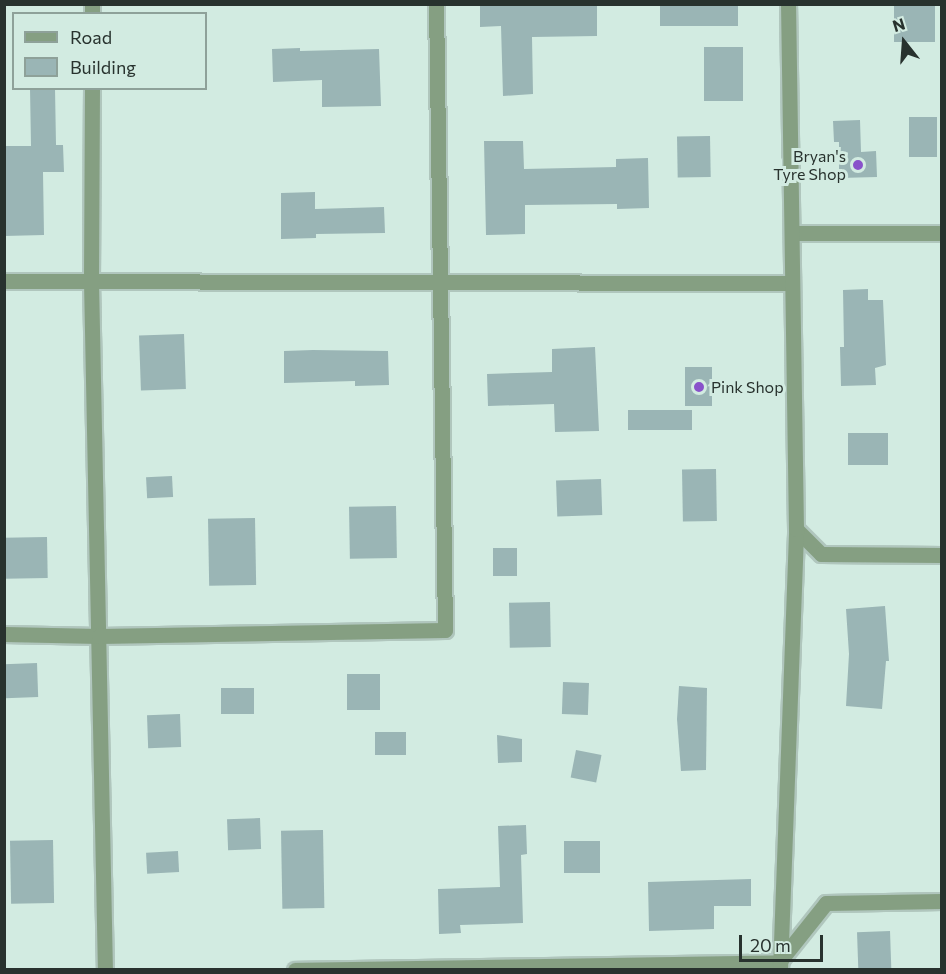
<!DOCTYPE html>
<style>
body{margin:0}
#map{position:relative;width:946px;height:974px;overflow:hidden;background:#d2ebe1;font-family:Commissioner,sans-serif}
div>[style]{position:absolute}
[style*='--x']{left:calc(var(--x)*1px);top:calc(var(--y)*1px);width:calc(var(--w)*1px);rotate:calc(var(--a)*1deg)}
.building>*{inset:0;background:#9ab5b5;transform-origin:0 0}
.roads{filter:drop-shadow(2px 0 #b0c6bd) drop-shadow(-2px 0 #b0c6bd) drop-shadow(0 2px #b0c6bd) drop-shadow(0 -2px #b0c6bd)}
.minor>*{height:15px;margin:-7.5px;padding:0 7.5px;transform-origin:7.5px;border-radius:7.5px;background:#859f82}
.dots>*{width:16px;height:16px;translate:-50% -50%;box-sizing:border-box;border:3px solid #d2ebe1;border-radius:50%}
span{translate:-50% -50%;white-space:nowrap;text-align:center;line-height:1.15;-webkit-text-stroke:6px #d2ebe1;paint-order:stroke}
.poi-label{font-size:16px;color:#28322e}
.right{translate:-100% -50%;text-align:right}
.left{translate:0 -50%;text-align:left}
.frame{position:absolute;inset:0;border:6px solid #28322e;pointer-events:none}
.legend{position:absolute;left:12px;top:12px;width:195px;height:78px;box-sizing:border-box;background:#d2ebe1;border:2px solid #8ea199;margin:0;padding:8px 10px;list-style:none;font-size:18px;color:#28322e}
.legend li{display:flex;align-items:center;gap:12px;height:30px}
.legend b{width:30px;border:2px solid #8ea199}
.north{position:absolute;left:874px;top:12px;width:60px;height:60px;-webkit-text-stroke:4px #d2ebe1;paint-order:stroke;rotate:343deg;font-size:16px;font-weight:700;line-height:24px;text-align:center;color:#28322e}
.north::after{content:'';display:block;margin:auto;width:21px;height:27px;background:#28322e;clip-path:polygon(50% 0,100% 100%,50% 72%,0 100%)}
.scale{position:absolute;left:739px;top:935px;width:84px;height:27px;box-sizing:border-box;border:3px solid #28322e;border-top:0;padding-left:8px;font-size:18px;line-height:21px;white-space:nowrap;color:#28322e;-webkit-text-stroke:4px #d2ebe1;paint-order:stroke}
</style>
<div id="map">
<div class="building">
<i style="clip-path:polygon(480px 4px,597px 4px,597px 36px,532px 37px,533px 94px,503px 96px,501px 26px,480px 27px)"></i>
<i style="left:660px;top:4px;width:78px;height:22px"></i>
<i style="left:894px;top:4px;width:41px;height:38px"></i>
<i style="left:704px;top:47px;width:39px;height:54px"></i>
<i style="clip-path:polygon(300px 48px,300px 51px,379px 49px,381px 106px,322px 107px,322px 80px,273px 82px,272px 49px)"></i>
<i style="clip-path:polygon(30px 88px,55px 88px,56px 145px,63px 145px,64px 172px,43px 172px,44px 235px,4px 236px,4px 146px,31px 146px)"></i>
<i style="left:909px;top:117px;width:28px;height:40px"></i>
<i style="clip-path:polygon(860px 120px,861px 152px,876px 151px,877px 177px,839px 178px,839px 142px,834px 142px,833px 121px)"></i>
<i style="left:710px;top:136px;width:41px;height:33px;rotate:89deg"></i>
<i style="clip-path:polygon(484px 141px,523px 141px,524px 169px,616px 167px,616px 159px,648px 158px,649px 208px,617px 209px,617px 204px,525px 205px,525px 234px,486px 235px)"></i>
<i style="clip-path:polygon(315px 192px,315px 209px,384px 207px,385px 233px,316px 234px,316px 238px,281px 239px,281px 193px)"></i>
<i style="clip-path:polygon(868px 289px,868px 300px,883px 300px,886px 365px,875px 368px,876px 385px,841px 386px,840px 347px,844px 347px,843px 290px)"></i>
<i style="left:184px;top:334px;width:55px;height:45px;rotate:88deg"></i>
<i style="clip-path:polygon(595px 347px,599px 431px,555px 432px,554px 404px,488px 406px,487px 374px,552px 372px,552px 349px)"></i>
<i style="clip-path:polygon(313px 350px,388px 351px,389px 385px,355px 386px,355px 381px,284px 383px,284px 351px)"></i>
<i style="left:712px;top:367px;width:39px;height:27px;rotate:90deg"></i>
<i style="left:692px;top:410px;width:20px;height:64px;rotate:90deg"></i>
<i style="left:888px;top:433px;width:32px;height:40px;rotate:90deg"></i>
<i style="left:716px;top:469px;width:52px;height:34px;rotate:89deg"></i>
<i style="left:172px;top:476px;width:21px;height:26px;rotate:87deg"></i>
<i style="left:601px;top:479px;width:36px;height:45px;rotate:88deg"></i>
<i style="left:396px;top:506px;width:52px;height:47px;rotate:89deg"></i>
<i style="left:255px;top:518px;width:67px;height:47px;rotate:89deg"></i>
<i style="left:47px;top:537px;width:41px;height:43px;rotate:89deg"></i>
<i style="left:517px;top:548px;width:28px;height:24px;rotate:90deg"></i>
<i style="left:550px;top:602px;width:45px;height:41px;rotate:89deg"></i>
<i style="clip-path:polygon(885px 606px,889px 661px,886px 661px,882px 709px,846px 706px,849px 654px,846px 609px)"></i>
<i style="left:37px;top:663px;width:34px;height:33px;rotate:88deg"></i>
<i style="left:380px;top:674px;width:36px;height:33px;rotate:90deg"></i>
<i style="left:563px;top:682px;width:26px;height:32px;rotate:2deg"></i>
<i style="clip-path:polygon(679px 686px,707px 688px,706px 770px,681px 771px,677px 719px)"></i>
<i style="left:254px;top:688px;width:26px;height:33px;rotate:90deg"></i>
<i style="left:180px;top:714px;width:33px;height:33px;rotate:88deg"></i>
<i style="left:406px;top:732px;width:23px;height:31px;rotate:90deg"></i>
<i style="clip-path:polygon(497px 735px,522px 739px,522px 762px,498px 763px)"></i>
<i style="left:576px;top:750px;width:26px;height:28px;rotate:11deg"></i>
<i style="left:260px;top:818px;width:31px;height:33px;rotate:88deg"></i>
<i style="clip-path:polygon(526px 825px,527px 854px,521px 855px,523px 923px,460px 925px,461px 933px,439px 934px,438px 889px,500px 887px,498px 826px)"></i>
<i style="left:323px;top:830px;width:78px;height:42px;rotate:89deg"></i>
<i style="left:53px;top:840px;width:63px;height:43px;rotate:89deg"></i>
<i style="left:600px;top:841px;width:32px;height:36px;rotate:90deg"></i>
<i style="left:178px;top:851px;width:21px;height:32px;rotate:87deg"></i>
<i style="clip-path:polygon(751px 879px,751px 906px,714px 906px,714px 929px,649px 931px,648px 882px)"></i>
<i style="left:890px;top:931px;width:38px;height:33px;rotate:88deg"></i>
</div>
<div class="roads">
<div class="minor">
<i style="--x:92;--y:14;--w:10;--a:-90"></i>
<i style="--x:92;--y:88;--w:193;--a:90.3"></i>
<i style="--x:91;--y:281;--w:689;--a:88.84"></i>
<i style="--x:792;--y:233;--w:150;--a:0"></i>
<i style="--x:4;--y:281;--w:788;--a:0.15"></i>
<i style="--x:796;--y:529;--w:35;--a:45"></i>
<i style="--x:821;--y:554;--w:121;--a:0.5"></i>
<i style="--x:4;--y:634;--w:95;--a:1.2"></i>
<i style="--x:99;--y:636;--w:346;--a:-1"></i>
<i style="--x:445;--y:630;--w:626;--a:-90.82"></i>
<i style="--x:295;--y:970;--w:484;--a:-0.9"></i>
<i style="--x:779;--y:962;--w:75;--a:-51.5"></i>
<i style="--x:826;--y:903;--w:116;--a:-1"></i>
<i style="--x:780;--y:970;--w:441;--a:-87.9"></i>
<i style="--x:796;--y:529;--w:525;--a:-90.87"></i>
</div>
</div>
<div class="dots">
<i style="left:858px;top:165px;background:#8952ca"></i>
<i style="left:699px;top:387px;background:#8952ca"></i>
</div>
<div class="poi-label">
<span class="right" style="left:846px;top:165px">Bryan's<br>Tyre Shop</span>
<span class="left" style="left:711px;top:387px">Pink Shop</span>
</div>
<div class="frame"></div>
<ul class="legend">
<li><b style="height:8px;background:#859f82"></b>Road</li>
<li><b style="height:16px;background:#9ab5b5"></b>Building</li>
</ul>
<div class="north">N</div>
<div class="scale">20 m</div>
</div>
